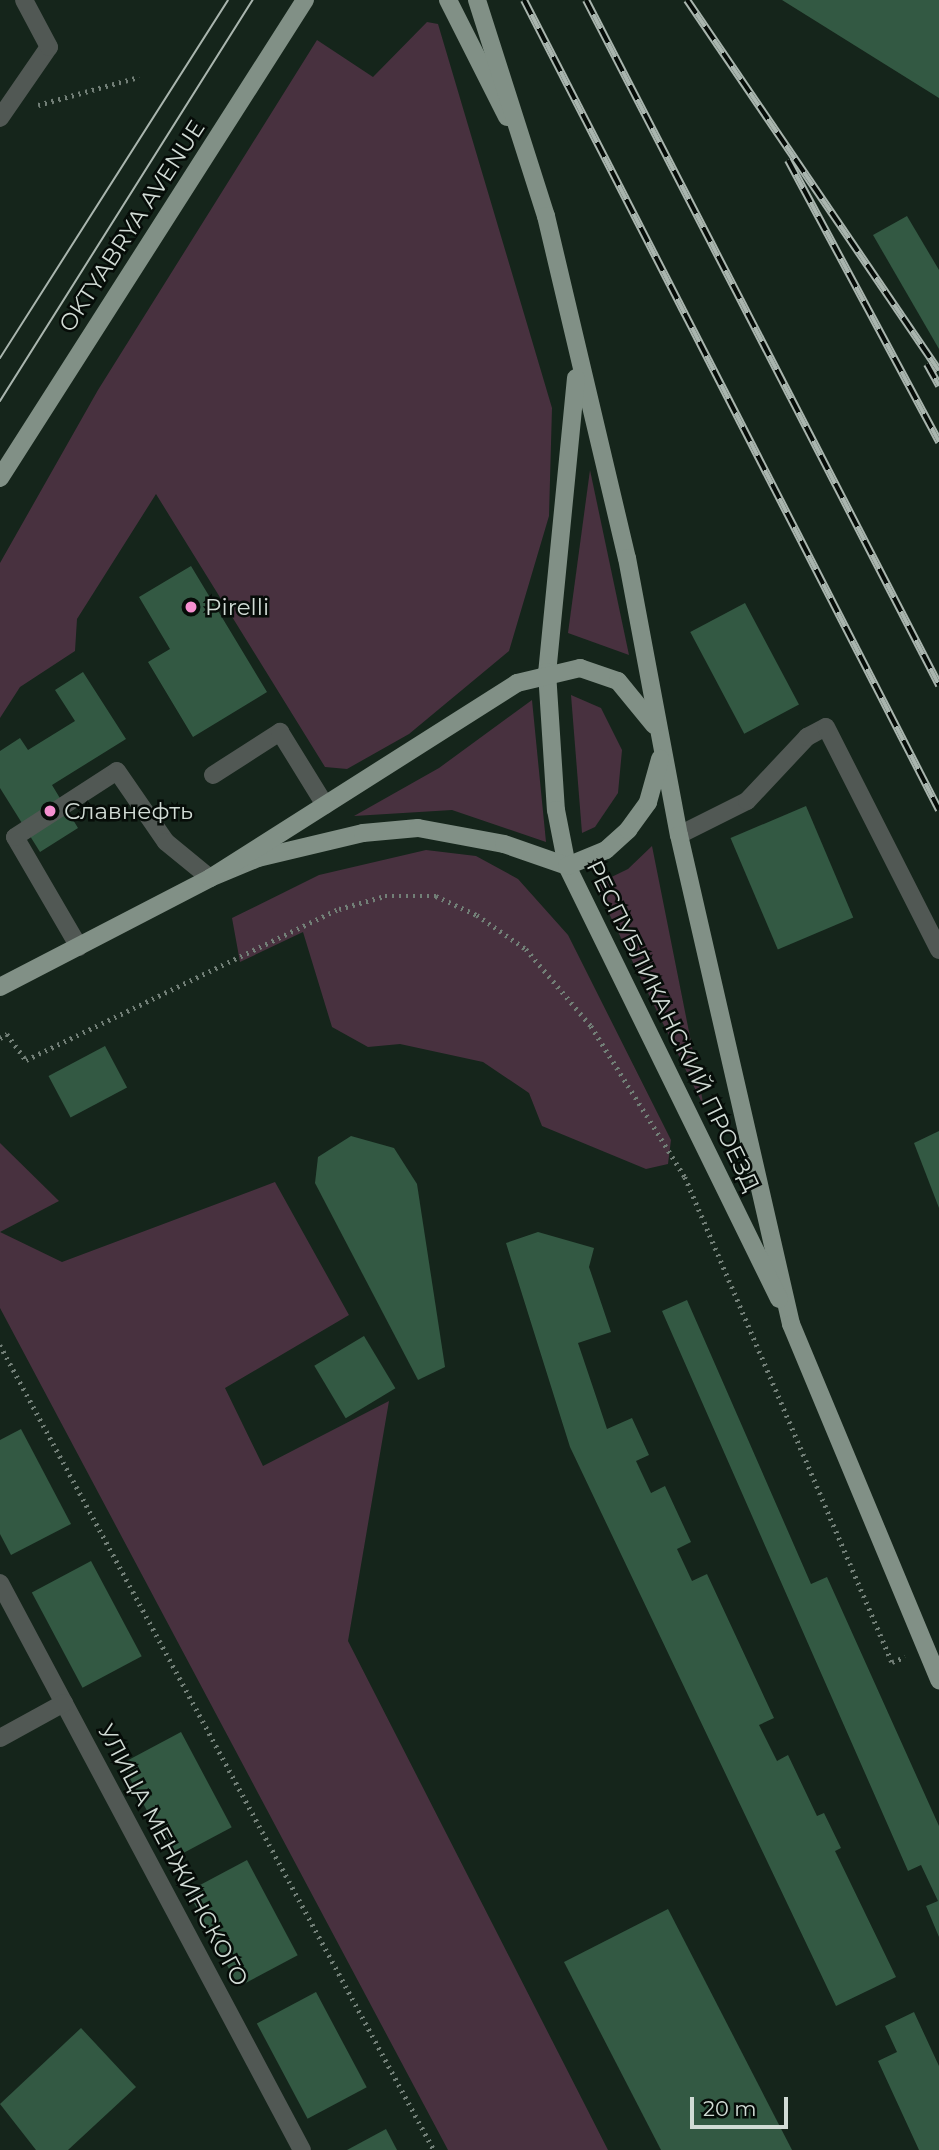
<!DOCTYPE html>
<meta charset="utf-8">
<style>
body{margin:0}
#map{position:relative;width:939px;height:2150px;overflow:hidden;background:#15251b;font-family:Montserrat,sans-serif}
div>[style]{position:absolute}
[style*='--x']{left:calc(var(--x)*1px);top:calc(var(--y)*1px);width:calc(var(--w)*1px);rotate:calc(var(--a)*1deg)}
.green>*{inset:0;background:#48313f}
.building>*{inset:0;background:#335943;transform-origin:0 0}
.path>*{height:4.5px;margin-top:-2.25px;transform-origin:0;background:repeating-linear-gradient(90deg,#727f77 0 2px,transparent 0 7px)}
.minor>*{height:18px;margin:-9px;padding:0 9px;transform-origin:9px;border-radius:9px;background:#515854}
.major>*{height:18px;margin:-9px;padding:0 9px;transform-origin:9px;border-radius:9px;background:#819086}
.tram>*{height:2px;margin:-1px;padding:0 1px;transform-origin:1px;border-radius:1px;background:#a9b5ae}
.rail>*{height:8px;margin-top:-4px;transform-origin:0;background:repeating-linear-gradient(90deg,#060c08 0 16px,#a9b5ae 0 32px);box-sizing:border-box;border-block:2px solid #a9b5ae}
.dots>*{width:19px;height:19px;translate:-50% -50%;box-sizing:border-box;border:4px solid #060c08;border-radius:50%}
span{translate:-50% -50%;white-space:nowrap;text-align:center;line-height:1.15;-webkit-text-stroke:5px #060c08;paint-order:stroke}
.street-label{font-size:23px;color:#d1dbd5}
.poi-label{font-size:23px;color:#d1dbd5}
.left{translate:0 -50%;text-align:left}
.scale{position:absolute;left:690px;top:2097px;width:98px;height:32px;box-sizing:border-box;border:4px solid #d1dbd5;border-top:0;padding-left:9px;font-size:21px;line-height:24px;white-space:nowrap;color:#d1dbd5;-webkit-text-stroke:5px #060c08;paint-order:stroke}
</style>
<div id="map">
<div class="green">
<i style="clip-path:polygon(427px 22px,438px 24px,552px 408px,549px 516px,509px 651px,409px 734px,347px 769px,325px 767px,156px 494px,77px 619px,75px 651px,20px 687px,0 718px,0 563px,98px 390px,317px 40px,373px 77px)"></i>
<i style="clip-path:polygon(590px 470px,629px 655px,568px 633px)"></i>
<i style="clip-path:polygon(571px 695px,601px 708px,622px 750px,618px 793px,595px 827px,582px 833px)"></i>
<i style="clip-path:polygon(532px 700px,546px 842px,452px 810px,354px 816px,439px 768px)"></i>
<i style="clip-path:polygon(652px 846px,704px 1107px,595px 885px,628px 869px)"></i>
<i style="clip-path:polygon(426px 850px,476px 856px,518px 879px,568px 935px,671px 1140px,668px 1164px,646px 1169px,542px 1126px,529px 1093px,483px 1062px,400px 1044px,368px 1047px,332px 1027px,303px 932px,240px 962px,232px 918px,319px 875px)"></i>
<i style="clip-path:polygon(0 1143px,59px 1201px,0 1232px)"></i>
<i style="clip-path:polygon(275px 1182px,349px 1315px,225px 1388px,263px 1466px,389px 1401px,348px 1641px,608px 2150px,448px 2150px,0 1308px,0 1232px,62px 1262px)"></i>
</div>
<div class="building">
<i style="clip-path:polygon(782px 0,939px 0,939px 98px)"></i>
<i style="clip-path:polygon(907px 216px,939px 270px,939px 349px,873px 235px)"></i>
<i style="clip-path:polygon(191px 566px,267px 692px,193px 737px,148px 662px,170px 649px,139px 597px)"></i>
<i style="left:745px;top:603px;width:115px;height:62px;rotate:62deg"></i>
<i style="clip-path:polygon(83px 672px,126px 739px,52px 785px,78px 828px,40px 852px,0 788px,0 751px,20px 738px,28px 750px,75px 721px,55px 690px)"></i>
<i style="left:806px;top:806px;width:121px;height:82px;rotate:67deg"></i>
<i style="left:105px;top:1046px;width:47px;height:64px;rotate:62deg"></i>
<i style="clip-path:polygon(939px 1131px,939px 1208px,914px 1143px)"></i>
<i style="clip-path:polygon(351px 1136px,394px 1148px,417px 1184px,445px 1367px,418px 1380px,315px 1183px,318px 1157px)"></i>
<i style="clip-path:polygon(538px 1232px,594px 1248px,589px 1267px,611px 1332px,578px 1343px,607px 1429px,632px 1418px,649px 1455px,636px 1461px,651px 1493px,665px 1486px,691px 1542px,677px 1549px,692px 1581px,707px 1574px,774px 1718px,759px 1725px,777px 1761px,788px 1755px,817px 1816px,824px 1813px,841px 1848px,835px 1851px,896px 1977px,836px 2006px,570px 1447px,506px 1243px)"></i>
<i style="clip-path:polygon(687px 1300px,811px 1584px,827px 1577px,939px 1826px,939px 1937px,926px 1906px,938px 1901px,921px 1865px,908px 1871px,662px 1311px)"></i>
<i style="left:364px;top:1336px;width:61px;height:58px;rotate:59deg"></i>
<i style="clip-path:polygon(21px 1429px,71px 1524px,11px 1555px,0 1534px,0 1440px)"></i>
<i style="left:91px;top:1561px;width:108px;height:67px;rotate:62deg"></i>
<i style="left:181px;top:1732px;width:108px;height:67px;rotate:62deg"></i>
<i style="left:247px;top:1860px;width:108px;height:67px;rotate:62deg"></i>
<i style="clip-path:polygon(668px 1909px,792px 2150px,661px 2150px,564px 1962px)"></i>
<i style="left:316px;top:1992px;width:108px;height:67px;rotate:62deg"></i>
<i style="clip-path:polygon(914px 2012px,939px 2066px,939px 2150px,919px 2150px,878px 2061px,897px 2052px,885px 2026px)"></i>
<i style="clip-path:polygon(81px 2028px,136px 2087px,68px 2150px,36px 2150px,0 2104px)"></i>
<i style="clip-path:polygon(386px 2129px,397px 2150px,347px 2150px)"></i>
</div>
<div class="path">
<i style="--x:38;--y:105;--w:105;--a:-15.5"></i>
<i style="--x:0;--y:1038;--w:8;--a:-30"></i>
<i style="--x:7;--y:1034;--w:32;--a:54"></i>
<i style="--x:26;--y:1060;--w:348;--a:-25.8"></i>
<i style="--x:339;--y:909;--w:48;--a:-15.8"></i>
<i style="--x:385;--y:896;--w:51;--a:0"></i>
<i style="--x:436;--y:896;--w:45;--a:24.9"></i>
<i style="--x:477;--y:915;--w:60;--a:34.8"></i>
<i style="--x:526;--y:949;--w:101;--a:49.8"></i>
<i style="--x:591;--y:1026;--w:178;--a:58.1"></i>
<i style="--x:685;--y:1177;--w:527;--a:66.89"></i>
<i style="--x:892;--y:1662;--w:14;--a:-21"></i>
<i style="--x:0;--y:1345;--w:915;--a:61.67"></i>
</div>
<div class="minor">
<i style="--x:0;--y:118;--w:86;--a:-55.4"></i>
<i style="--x:49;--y:47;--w:53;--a:-118"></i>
<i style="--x:213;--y:775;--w:80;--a:-32.7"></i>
<i style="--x:280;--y:732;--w:86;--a:58.3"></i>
<i style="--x:679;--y:835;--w:76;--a:-26.6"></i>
<i style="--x:747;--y:801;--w:88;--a:-46.8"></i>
<i style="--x:807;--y:737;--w:21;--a:-28"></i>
<i style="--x:826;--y:727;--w:250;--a:63.1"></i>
<i style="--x:79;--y:947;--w:127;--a:-120.2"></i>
<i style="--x:15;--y:837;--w:121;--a:-32.9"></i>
<i style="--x:117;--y:771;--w:86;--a:55.4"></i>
<i style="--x:166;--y:842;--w:57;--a:39.3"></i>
<i style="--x:0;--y:1583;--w:642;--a:61.96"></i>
<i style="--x:0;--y:1738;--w:73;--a:-28.7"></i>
</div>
<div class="major">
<i style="--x:448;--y:0;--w:131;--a:63.2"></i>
<i style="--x:477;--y:0;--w:227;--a:72.3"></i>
<i style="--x:546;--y:216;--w:351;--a:76.7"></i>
<i style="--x:627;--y:558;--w:282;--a:79.4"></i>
<i style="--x:679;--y:835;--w:502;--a:77.1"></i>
<i style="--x:791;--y:1324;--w:386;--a:67.4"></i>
<i style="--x:576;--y:378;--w:295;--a:95.6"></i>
<i style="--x:547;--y:672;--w:138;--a:86.3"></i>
<i style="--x:556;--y:810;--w:57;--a:78.9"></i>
<i style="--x:567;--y:866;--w:482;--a:63.9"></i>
<i style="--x:0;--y:478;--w:567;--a:-57.46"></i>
<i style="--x:210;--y:878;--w:52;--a:-22.6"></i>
<i style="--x:258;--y:858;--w:108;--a:-13.4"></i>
<i style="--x:363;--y:833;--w:55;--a:-5.2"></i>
<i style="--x:418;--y:828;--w:87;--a:10.5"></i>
<i style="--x:504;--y:844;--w:67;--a:19.2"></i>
<i style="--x:567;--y:866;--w:42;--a:-22.3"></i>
<i style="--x:606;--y:850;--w:30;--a:-42"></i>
<i style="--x:628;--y:830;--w:34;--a:-54"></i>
<i style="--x:648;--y:802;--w:45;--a:-74.4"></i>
<i style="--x:0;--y:987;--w:237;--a:-27.4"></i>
<i style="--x:210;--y:878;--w:364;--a:-32.4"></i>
<i style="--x:517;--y:683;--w:65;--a:-13.4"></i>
<i style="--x:580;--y:668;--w:40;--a:18.9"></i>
<i style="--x:618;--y:681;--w:57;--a:50.7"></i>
</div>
<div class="tram">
<i style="--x:0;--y:358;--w:424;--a:-57.5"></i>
<i style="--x:0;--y:401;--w:474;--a:-57.8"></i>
</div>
<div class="rail">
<i style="--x:524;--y:0;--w:910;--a:62.87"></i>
<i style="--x:586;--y:0;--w:771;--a:62.74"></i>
<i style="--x:687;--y:0;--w:448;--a:55.8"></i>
<i style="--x:788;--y:160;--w:320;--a:61.8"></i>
<i style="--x:927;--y:364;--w:25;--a:61"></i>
</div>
<div class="dots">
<i style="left:191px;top:607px;background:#f690d0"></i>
<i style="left:50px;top:811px;background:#f690d0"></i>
</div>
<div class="street-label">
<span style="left:132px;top:226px;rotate:-57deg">OKTYABRYA AVENUE</span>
<span style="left:673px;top:1026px;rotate:64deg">РЕСПУБЛИКАНСКИЙ ПРОЕЗД</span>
<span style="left:173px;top:1855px;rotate:62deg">УЛИЦА МЕНЖИНСКОГО</span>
</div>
<div class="poi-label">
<span class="left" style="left:205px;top:607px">Pirelli</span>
<span class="left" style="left:64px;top:811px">Славнефть</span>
</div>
<div class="scale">20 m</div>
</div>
